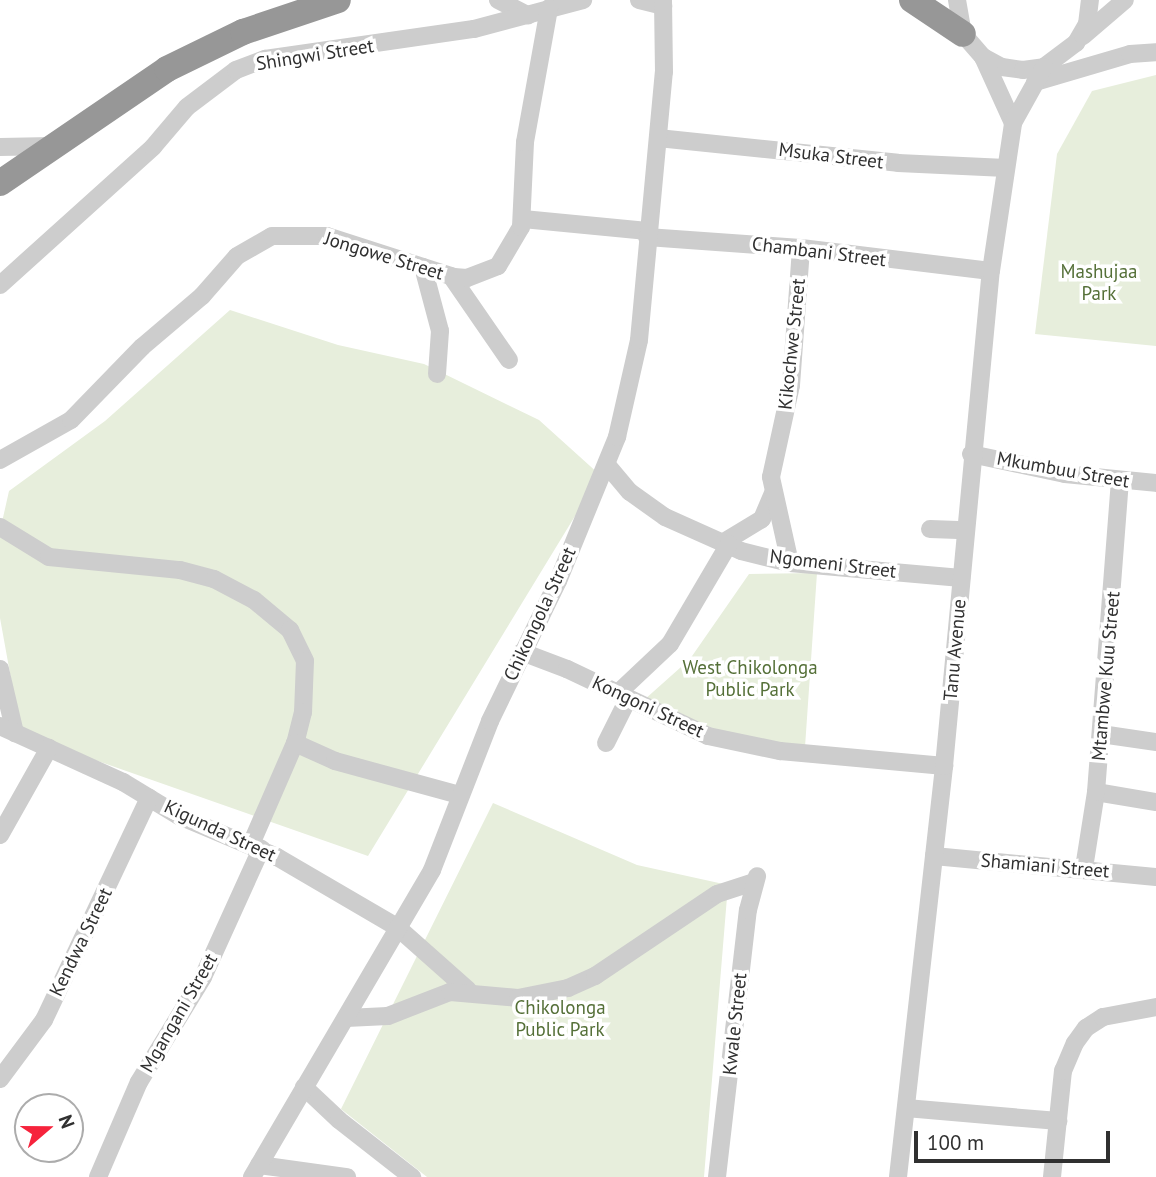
<!DOCTYPE html>
<style>
body{margin:0}
#map{position:relative;width:1156px;height:1177px;overflow:hidden;background:#fff;font-family:"PT Sans",sans-serif}
div>[style]{position:absolute}
[style*='--x']{left:calc(var(--x)*1px);top:calc(var(--y)*1px);width:calc(var(--w)*1px);rotate:calc(var(--a)*1deg)}
.green>*{inset:0;background:#e7eedc}
.minor>*{height:18px;margin:-9px;padding:0 9px;transform-origin:9px;border-radius:9px;background:#cdcdcd}
.highway>*{height:26px;margin:-13px;padding:0 13px;transform-origin:13px;border-radius:13px;background:#979797}
span{translate:-50% -50%;white-space:nowrap;text-align:center;line-height:1.15;-webkit-text-stroke:7px #fff;paint-order:stroke}
.street-label{font-size:19px;color:#303030}
.park-label{font-size:19px;color:#557038}
.north{position:absolute;left:14px;top:1093px;width:70px;height:70px;box-sizing:border-box;background:#fff;border:2px solid #acacac;border-radius:50%;rotate:70deg;font-size:19px;font-weight:700;line-height:28px;text-align:center;color:#303030}
.north::after{content:'';display:block;margin:auto;width:24px;height:32px;background:#f6233c;clip-path:polygon(50% 0,100% 100%,50% 72%,0 100%)}
.scale{position:absolute;left:914px;top:1131px;width:196px;height:32px;box-sizing:border-box;border:4px solid #303030;border-top:0;padding-left:9px;font-size:21px;line-height:24px;white-space:nowrap;color:#303030;-webkit-text-stroke:5px #fff;paint-order:stroke}
</style>
<div id="map">
<div class="green">
<i style="clip-path:polygon(1156px 75px,1156px 346px,1035px 334px,1057px 154px,1092px 91px)"></i>
<i style="clip-path:polygon(230px 310px,338px 345px,424px 364px,539px 420px,600px 475px,368px 856px,21px 734px,0 618px,0 531px,9px 491px,105px 421px)"></i>
<i style="clip-path:polygon(817px 573px,805px 747px,744px 741px,644px 700px,690px 659px,749px 574px)"></i>
<i style="clip-path:polygon(493px 803px,637px 865px,728px 885px,704px 1177px,427px 1177px,341px 1109px)"></i>
</div>
<div class="minor">
<i style="--x:498;--y:0;--w:34;--a:27"></i>
<i style="--x:639;--y:0;--w:25;--a:14"></i>
<i style="--x:957;--y:0;--w:35;--a:80"></i>
<i style="--x:963;--y:34;--w:30;--a:49"></i>
<i style="--x:983;--y:57;--w:21;--a:28"></i>
<i style="--x:1002;--y:67;--w:21;--a:8"></i>
<i style="--x:1023;--y:70;--w:21;--a:-8"></i>
<i style="--x:1044;--y:67;--w:40;--a:-37"></i>
<i style="--x:1076;--y:43;--w:22;--a:-60"></i>
<i style="--x:1087;--y:24;--w:24;--a:-83"></i>
<i style="--x:1083;--y:36;--w:55;--a:-40.6"></i>
<i style="--x:983;--y:57;--w:72;--a:65.6"></i>
<i style="--x:1035;--y:82;--w:99;--a:-16.4"></i>
<i style="--x:1130;--y:54;--w:26;--a:-4"></i>
<i style="--x:658;--y:138;--w:241;--a:5.9"></i>
<i style="--x:898;--y:163;--w:108;--a:2.7"></i>
<i style="--x:0;--y:147;--w:52;--a:-1.1"></i>
<i style="--x:523;--y:219;--w:125;--a:5.5"></i>
<i style="--x:647;--y:237;--w:154;--a:4.1"></i>
<i style="--x:801;--y:248;--w:191;--a:6.9"></i>
<i style="--x:423;--y:267;--w:66;--a:75.1"></i>
<i style="--x:440;--y:331;--w:43;--a:94"></i>
<i style="--x:451;--y:276;--w:102;--a:55.4"></i>
<i style="--x:0;--y:285;--w:206;--a:-42"></i>
<i style="--x:153;--y:147;--w:52;--a:-49.6"></i>
<i style="--x:187;--y:107;--w:61;--a:-37.1"></i>
<i style="--x:236;--y:70;--w:31;--a:-21"></i>
<i style="--x:265;--y:59;--w:211;--a:-8.2"></i>
<i style="--x:474;--y:29;--w:113;--a:-14.9"></i>
<i style="--x:971;--y:454;--w:96;--a:12"></i>
<i style="--x:1065;--y:474;--w:91;--a:5.6"></i>
<i style="--x:0;--y:460;--w:81;--a:-29.4"></i>
<i style="--x:71;--y:420;--w:102;--a:-45.8"></i>
<i style="--x:142;--y:347;--w:79;--a:-40.4"></i>
<i style="--x:202;--y:296;--w:53;--a:-48.8"></i>
<i style="--x:237;--y:256;--w:40;--a:-29.7"></i>
<i style="--x:272;--y:236;--w:55;--a:0"></i>
<i style="--x:327;--y:236;--w:133;--a:17.9"></i>
<i style="--x:454;--y:277;--w:13;--a:4"></i>
<i style="--x:467;--y:278;--w:33;--a:-21"></i>
<i style="--x:498;--y:266;--w:45;--a:-59.5"></i>
<i style="--x:521;--y:227;--w:85;--a:-87.3"></i>
<i style="--x:525;--y:142;--w:136;--a:-79.8"></i>
<i style="--x:607;--y:465;--w:35;--a:50"></i>
<i style="--x:630;--y:492;--w:43;--a:35.5"></i>
<i style="--x:665;--y:517;--w:83;--a:24.1"></i>
<i style="--x:741;--y:551;--w:50;--a:13.8"></i>
<i style="--x:790;--y:563;--w:172;--a:5"></i>
<i style="--x:0;--y:527;--w:57;--a:31.5"></i>
<i style="--x:49;--y:557;--w:132;--a:5.7"></i>
<i style="--x:180;--y:570;--w:35;--a:15"></i>
<i style="--x:214;--y:579;--w:45;--a:27.7"></i>
<i style="--x:254;--y:600;--w:47;--a:39.8"></i>
<i style="--x:290;--y:630;--w:34;--a:64"></i>
<i style="--x:305;--y:661;--w:51;--a:92.2"></i>
<i style="--x:303;--y:712;--w:32;--a:104"></i>
<i style="--x:295;--y:743;--w:110;--a:113.5"></i>
<i style="--x:930;--y:529;--w:35;--a:2"></i>
<i style="--x:724;--y:542;--w:44;--a:-31.2"></i>
<i style="--x:762;--y:519;--w:28;--a:-67"></i>
<i style="--x:790;--y:563;--w:88;--a:-102.5"></i>
<i style="--x:771;--y:477;--w:94;--a:-77.7"></i>
<i style="--x:791;--y:385;--w:137;--a:-85.8"></i>
<i style="--x:522;--y:652;--w:48;--a:20.7"></i>
<i style="--x:567;--y:669;--w:156;--a:25.4"></i>
<i style="--x:708;--y:736;--w:74;--a:11.8"></i>
<i style="--x:780;--y:751;--w:165;--a:5.2"></i>
<i style="--x:0;--y:669;--w:66;--a:76.8"></i>
<i style="--x:618;--y:693;--w:71;--a:-43.3"></i>
<i style="--x:670;--y:644;--w:116;--a:-59.5"></i>
<i style="--x:0;--y:726;--w:135;--a:24.5"></i>
<i style="--x:123;--y:782;--w:66;--a:31.3"></i>
<i style="--x:179;--y:816;--w:106;--a:22.7"></i>
<i style="--x:277;--y:857;--w:139;--a:30.3"></i>
<i style="--x:397;--y:927;--w:95;--a:41.6"></i>
<i style="--x:1101;--y:734;--w:56;--a:8.3"></i>
<i style="--x:295;--y:743;--w:44;--a:24.2"></i>
<i style="--x:335;--y:761;--w:129;--a:15.3"></i>
<i style="--x:606;--y:743;--w:49;--a:-63.4"></i>
<i style="--x:1096;--y:792;--w:61;--a:9.5"></i>
<i style="--x:0;--y:835;--w:100;--a:-60.6"></i>
<i style="--x:934;--y:856;--w:223;--a:5.4"></i>
<i style="--x:1084;--y:868;--w:77;--a:-81"></i>
<i style="--x:1096;--y:792;--w:311;--a:-85.6"></i>
<i style="--x:346;--y:1018;--w:42;--a:-2.7"></i>
<i style="--x:388;--y:1016;--w:66;--a:-21.2"></i>
<i style="--x:450;--y:992;--w:68;--a:5"></i>
<i style="--x:518;--y:998;--w:51;--a:-11.3"></i>
<i style="--x:568;--y:988;--w:30;--a:-24"></i>
<i style="--x:595;--y:976;--w:147;--a:-33.9"></i>
<i style="--x:717;--y:894;--w:38;--a:-18"></i>
<i style="--x:0;--y:1079;--w:74;--a:-53.3"></i>
<i style="--x:44;--y:1020;--w:246;--a:-64.7"></i>
<i style="--x:304;--y:1087;--w:48;--a:43.3"></i>
<i style="--x:339;--y:1120;--w:93;--a:38"></i>
<i style="--x:906;--y:1108;--w:153;--a:4.9"></i>
<i style="--x:259;--y:1165;--w:89;--a:7.8"></i>
<i style="--x:98;--y:1177;--w:103;--a:-66.7"></i>
<i style="--x:139;--y:1082;--w:123;--a:-58.6"></i>
<i style="--x:203;--y:977;--w:141;--a:-65.6"></i>
<i style="--x:252;--y:1177;--w:356;--a:-59.6"></i>
<i style="--x:432;--y:870;--w:160;--a:-68.7"></i>
<i style="--x:490;--y:721;--w:156;--a:-64.1"></i>
<i style="--x:558;--y:581;--w:156;--a:-67.7"></i>
<i style="--x:617;--y:437;--w:99;--a:-77.2"></i>
<i style="--x:639;--y:340;--w:269;--a:-84.7"></i>
<i style="--x:664;--y:72;--w:72;--a:-90.8"></i>
<i style="--x:717;--y:1177;--w:269;--a:-83.4"></i>
<i style="--x:748;--y:910;--w:35;--a:-75"></i>
<i style="--x:898;--y:1177;--w:414;--a:-83.6"></i>
<i style="--x:944;--y:766;--w:497;--a:-84.6"></i>
<i style="--x:991;--y:271;--w:150;--a:-81.5"></i>
<i style="--x:1013;--y:123;--w:64;--a:-61"></i>
<i style="--x:1052;--y:1177;--w:107;--a:-84.1"></i>
<i style="--x:1063;--y:1071;--w:30;--a:-67"></i>
<i style="--x:1075;--y:1043;--w:19;--a:-54"></i>
<i style="--x:1086;--y:1028;--w:20;--a:-33"></i>
<i style="--x:1103;--y:1017;--w:54;--a:-10.7"></i>
</div>
<div class="highway">
<i style="--x:912;--y:0;--w:61;--a:33.7"></i>
<i style="--x:0;--y:183;--w:202;--a:-34.3"></i>
<i style="--x:167;--y:69;--w:85;--a:-26"></i>
<i style="--x:243;--y:32;--w:100;--a:-18.6"></i>
</div>
<div class="street-label">
<span style="left:315px;top:55px;rotate:-9deg">Shingwi Street</span>
<span style="left:831px;top:156px;rotate:7deg">Msuka Street</span>
<span style="left:819px;top:252px;rotate:7deg">Chambani Street</span>
<span style="left:384px;top:256px;rotate:17deg">Jongowe Street</span>
<span style="left:792px;top:344px;rotate:-84deg">Kikochwe Street</span>
<span style="left:1063px;top:470px;rotate:10deg">Mkumbuu Street</span>
<span style="left:833px;top:564px;rotate:7deg">Ngomeni Street</span>
<span style="left:540px;top:614px;rotate:-65deg">Chikongola Street</span>
<span style="left:955px;top:650px;rotate:-85deg">Tanu Avenue</span>
<span style="left:1106px;top:676px;rotate:-85deg">Mtambwe Kuu Street</span>
<span style="left:648px;top:707px;rotate:25deg">Kongoni Street</span>
<span style="left:220px;top:831px;rotate:25deg">Kigunda Street</span>
<span style="left:1045px;top:866px;rotate:5deg">Shamiani Street</span>
<span style="left:81px;top:942px;rotate:-64deg">Kendwa Street</span>
<span style="left:179px;top:1013px;rotate:-60deg">Mgangani Street</span>
<span style="left:735px;top:1024px;rotate:-84deg">Kwale Street</span>
</div>
<div class="park-label">
<span style="left:1099px;top:283px">Mashujaa<br>Park</span>
<span style="left:750px;top:679px">West Chikolonga<br>Public Park</span>
<span style="left:560px;top:1019px">Chikolonga<br>Public Park</span>
</div>
<div class="north">N</div>
<div class="scale">100 m</div>
</div>
